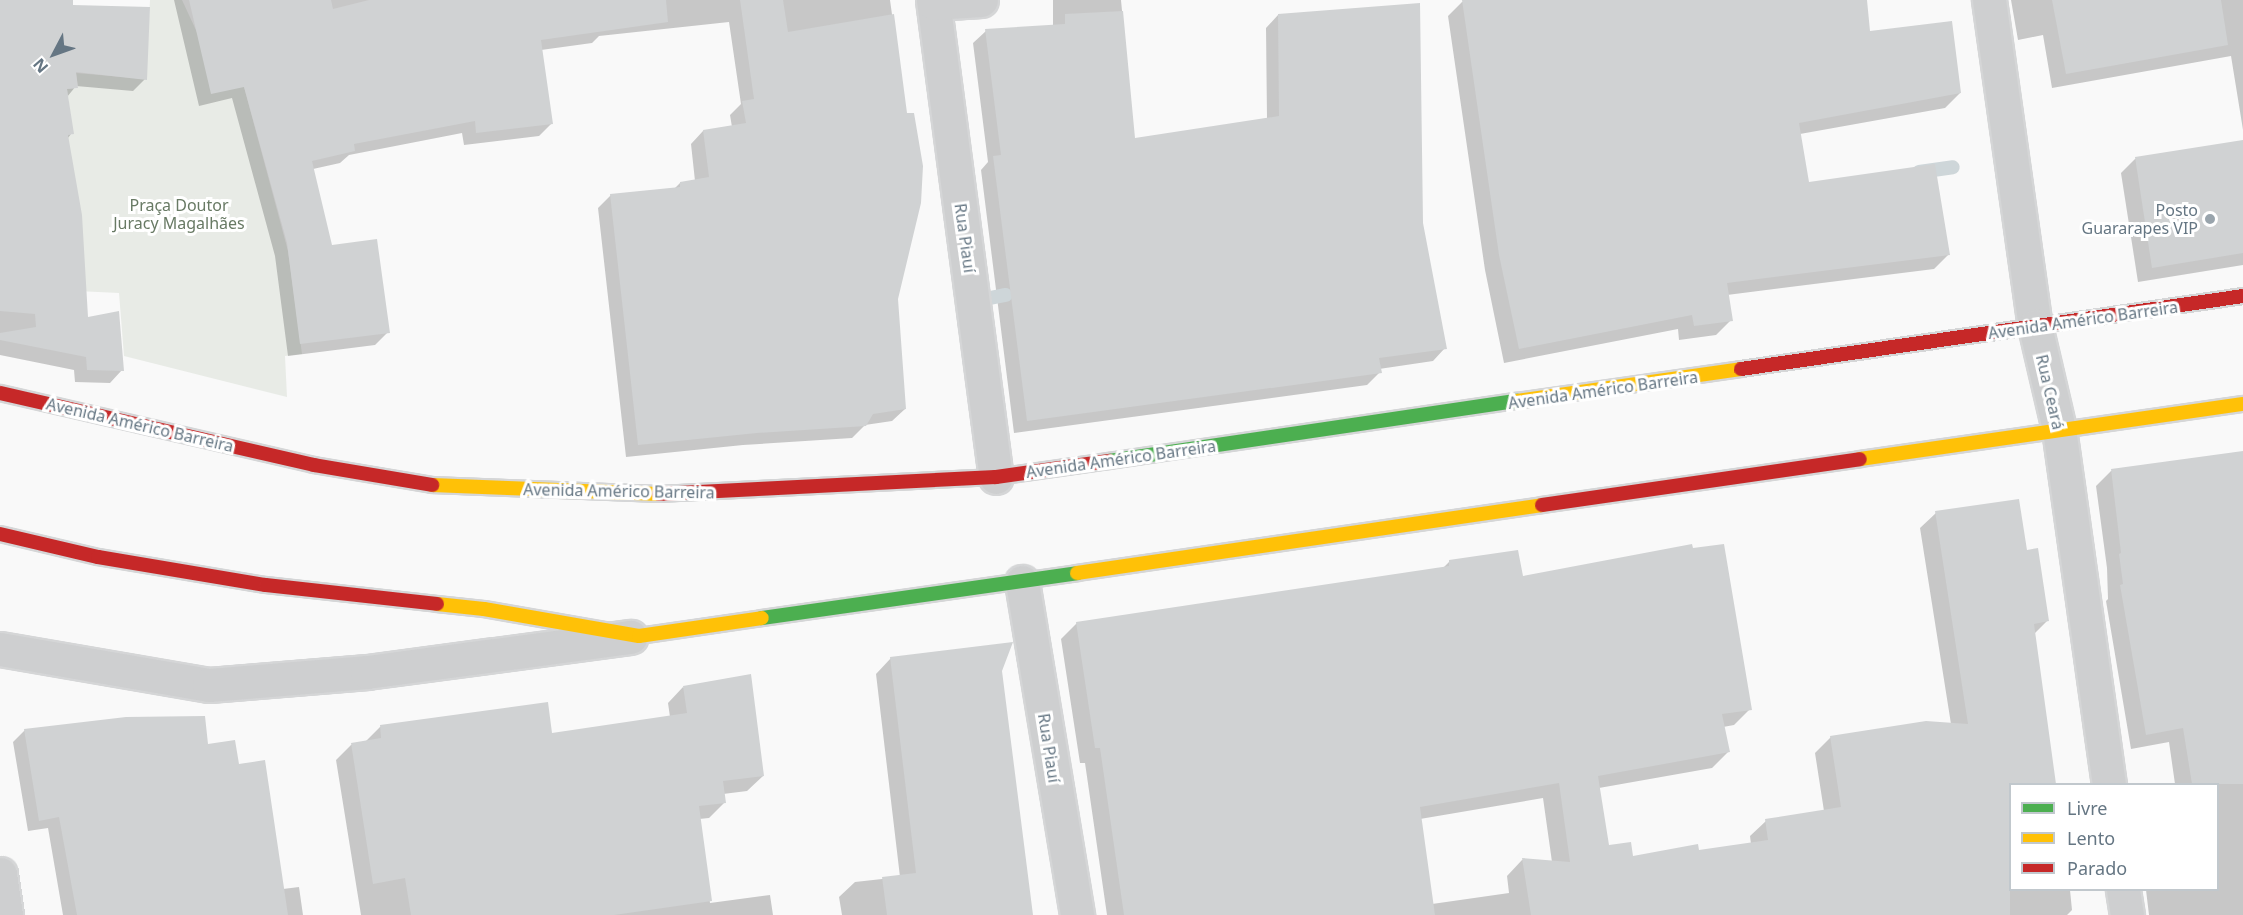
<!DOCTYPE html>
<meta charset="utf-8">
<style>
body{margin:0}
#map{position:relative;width:2243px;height:915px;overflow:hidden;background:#f9f9f9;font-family:"Noto Sans",sans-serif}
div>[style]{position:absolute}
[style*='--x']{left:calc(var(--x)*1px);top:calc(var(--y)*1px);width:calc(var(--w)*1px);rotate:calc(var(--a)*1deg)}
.green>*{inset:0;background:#e8ebe6}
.shadow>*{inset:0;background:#0003}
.stream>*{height:14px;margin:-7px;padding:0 7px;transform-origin:7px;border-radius:7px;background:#ced6d9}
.building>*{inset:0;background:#d0d2d3}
.roads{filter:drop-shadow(2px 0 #d5d6d7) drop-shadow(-2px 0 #d5d6d7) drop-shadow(0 2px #d5d6d7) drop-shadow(0 -2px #d5d6d7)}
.street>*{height:33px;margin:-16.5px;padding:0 16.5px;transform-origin:16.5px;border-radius:16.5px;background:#cecfd0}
.fast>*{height:14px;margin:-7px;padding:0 7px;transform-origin:7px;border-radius:7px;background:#4caf50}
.slow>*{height:14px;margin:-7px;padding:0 7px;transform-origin:7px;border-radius:7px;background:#ffc107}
.jam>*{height:14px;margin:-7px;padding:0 7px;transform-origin:7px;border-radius:7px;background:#c62828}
.dots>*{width:16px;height:16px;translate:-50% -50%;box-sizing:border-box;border:3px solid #fff;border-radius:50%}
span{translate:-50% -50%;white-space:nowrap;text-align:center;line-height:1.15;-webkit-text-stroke:6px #fff;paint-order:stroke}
.park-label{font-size:16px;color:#687a64}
.poi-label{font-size:16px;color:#657683}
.right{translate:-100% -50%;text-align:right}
.street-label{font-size:16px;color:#657683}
.legend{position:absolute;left:2009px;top:783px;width:210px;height:108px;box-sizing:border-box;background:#fff;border:2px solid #c1c8cd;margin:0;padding:8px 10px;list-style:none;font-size:18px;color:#657683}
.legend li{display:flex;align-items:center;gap:12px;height:30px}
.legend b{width:30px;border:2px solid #c1c8cd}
.north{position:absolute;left:24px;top:24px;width:60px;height:60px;-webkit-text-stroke:4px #fff;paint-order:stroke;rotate:229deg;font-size:16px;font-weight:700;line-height:24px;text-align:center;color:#657683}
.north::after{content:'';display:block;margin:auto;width:21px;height:27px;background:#657683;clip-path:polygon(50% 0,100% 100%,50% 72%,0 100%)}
</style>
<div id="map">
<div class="green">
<i style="clip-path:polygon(150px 0,182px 0,201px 41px,244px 87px,288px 251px,302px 354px,285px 356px,287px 397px,124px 356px,119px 293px,77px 291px,67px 136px,73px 134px,67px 89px,78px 88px,76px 73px,146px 79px)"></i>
</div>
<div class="shadow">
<i style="clip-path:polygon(0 0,71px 0,71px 7px,145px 79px,133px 91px,76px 86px,67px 97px,72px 133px,67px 139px,86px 319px,122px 370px,110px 383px,75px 382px,74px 370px,0 355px)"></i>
<i style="clip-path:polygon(174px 0,890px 0,906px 115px,897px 298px,905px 409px,892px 421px,865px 425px,852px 438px,743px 445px,626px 457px,598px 208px,611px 195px,674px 189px,680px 183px,695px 181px,691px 144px,703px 131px,732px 127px,730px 115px,741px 104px,729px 22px,599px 36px,592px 43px,541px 50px,552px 123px,539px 136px,464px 145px,462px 133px,349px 155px,340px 163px,313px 169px,331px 247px,388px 332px,375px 345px,288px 356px,275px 256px,232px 98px,199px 106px)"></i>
<i style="clip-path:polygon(1053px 0,1121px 0,1134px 139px,1267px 120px,1266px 28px,1278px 15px,1422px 223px,1445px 348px,1433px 361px,1379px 369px,1380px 372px,1367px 385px,1014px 433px,981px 170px,988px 162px,973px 43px,986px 31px,1053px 26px)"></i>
<i style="clip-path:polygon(1481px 0,1865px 0,1869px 33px,1960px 93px,1945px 108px,1800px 134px,1808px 184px,1949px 254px,1934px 269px,1727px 295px,1731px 320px,1716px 335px,1679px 340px,1678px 329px,1504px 363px,1485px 270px,1448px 16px,1462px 2px)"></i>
<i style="clip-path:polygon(2011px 0,2243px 0,2243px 130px,2231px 56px,2052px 88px,2043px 35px,2018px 40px)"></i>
<i style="clip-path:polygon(2243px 142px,2243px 265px,2138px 282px,2121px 173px,2135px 159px)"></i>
<i style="clip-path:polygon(2243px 452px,2243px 915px,2149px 915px,2146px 890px,2218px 890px,2218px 784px,2175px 784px,2169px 742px,2131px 749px,2106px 601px,2108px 599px,2107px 568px,2096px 486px,2111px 471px)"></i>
<i style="clip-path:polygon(evenodd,1936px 513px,2026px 552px,2047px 621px,2034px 634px,2055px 784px,2010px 784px,2010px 890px,2070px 890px,2072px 910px,2067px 915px,1107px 915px,1085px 763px,1080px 763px,1061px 639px,1077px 623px,1443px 568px,1449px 562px,1522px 578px,1750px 709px,1734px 725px,1723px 727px,1728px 752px,1712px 768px,1599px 788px,1607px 847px,1632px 857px,1697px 852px,1751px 844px,1750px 836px,1766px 821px,1824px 811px,1815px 753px,1831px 737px,1951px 724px,1920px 528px,1936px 513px,1543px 798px,1552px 862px,1522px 860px,1507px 876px,1509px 893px,1432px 904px,1420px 819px,1543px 798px)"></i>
<i style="clip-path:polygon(891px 658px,1001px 670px,1031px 915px,842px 915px,839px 897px,855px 882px,900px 877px,876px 674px)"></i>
<i style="clip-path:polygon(683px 687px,763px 776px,747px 791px,723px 794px,724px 803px,709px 818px,699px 819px,710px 903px,770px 895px,773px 915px,361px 915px,336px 760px,351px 745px,365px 742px,380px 727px,551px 735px,670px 717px,668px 703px)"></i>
<i style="clip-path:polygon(25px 730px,207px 746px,237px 766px,283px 889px,299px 887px,303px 915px,63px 915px,48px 828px,28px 831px,13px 742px)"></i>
</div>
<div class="stream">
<i style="--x:1919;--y:172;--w:34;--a:-8"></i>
<i style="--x:985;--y:299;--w:21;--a:-11"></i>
</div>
<div class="building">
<i style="clip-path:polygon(0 0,73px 0,73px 5px,150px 7px,147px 80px,76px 72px,78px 88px,67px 89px,74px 134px,68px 135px,82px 215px,88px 317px,119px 311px,124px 371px,87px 370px,86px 357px,0 340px,0 333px,36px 327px,35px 314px,0 311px)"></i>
<i style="clip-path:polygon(189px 0,331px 0,333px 9px,369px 0,666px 0,668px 22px,541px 40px,553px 124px,476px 133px,475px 121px,354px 144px,355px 151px,312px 161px,332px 245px,377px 239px,390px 333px,300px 344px,287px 243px,244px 87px,211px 94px)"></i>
<i style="clip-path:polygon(740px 0,783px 0,788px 32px,894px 14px,907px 113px,914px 113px,923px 166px,921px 203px,898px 299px,906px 409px,873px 414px,866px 426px,757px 433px,638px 445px,610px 194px,680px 187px,680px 182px,709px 177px,703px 130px,746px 123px,742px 101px,754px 99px)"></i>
<i style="clip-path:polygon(1462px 0,1867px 0,1870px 31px,1952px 21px,1961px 93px,1799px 123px,1809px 182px,1935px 164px,1950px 255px,1727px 283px,1733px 321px,1694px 326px,1692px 315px,1519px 349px,1499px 255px)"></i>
<i style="clip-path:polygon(2052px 0,2221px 0,2228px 45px,2066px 74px)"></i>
<i style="clip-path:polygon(1420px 3px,1423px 223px,1447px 349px,1379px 358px,1382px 373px,1027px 421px,993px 156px,1001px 155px,985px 29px,1065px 24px,1065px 14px,1123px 11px,1135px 138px,1279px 116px,1278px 14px)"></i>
<i style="clip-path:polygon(2243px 140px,2243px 253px,2152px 268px,2135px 157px)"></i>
<i style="clip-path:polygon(2243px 451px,2243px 784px,2192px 784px,2183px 728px,2146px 735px,2120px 585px,2123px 584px,2119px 554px,2121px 553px,2111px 469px)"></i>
<i style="clip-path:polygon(2019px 499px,2027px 550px,2038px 548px,2049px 621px,2034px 624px,2056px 784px,2010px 784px,2010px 915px,1531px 915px,1522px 858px,1570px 862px,1559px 783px,1420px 807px,1435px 915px,1124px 915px,1100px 748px,1095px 748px,1076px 622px,1449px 566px,1449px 560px,1518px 550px,1523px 576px,1692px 544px,1693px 548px,1724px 544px,1752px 710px,1722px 714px,1730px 752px,1598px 776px,1609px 845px,1631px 842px,1633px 856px,1698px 844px,1699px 850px,1768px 840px,1765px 819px,1841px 807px,1830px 736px,1926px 721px,1968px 724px,1935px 511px)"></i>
<i style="clip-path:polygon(1013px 642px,1002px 671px,1033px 915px,887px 915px,882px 877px,916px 873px,890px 657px)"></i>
<i style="clip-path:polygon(751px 674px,764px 776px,723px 781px,726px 803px,699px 806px,712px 901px,614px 915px,411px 915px,405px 878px,373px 884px,351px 743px,381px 738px,380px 725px,548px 702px,552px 733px,687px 713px,683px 686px)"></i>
<i style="clip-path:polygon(205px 716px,208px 744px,235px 740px,239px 764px,265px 760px,288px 915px,77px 915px,59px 817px,39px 821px,24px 729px,126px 717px)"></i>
</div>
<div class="roads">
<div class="street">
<i style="--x:933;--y:0;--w:481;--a:82.5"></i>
<i style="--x:1989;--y:0;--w:329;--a:82"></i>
<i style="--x:2035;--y:326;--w:106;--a:76.9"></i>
<i style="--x:2059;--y:429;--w:359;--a:82"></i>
<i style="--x:934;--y:3;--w:47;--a:-3.7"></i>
<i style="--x:1022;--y:582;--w:338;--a:80.6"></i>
<i style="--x:0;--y:649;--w:212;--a:9.8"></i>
<i style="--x:209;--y:685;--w:159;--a:-4.7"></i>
<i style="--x:367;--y:672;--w:266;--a:-7.6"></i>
<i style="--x:0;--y:874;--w:41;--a:81.7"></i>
<i style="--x:2123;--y:890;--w:25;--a:81"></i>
</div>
<div class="fast">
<i style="--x:1109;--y:461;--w:412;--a:-8.4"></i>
<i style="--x:762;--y:618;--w:318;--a:-8.1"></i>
</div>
<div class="slow">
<i style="--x:1517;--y:401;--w:226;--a:-8.1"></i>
<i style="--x:1860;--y:459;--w:387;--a:-8.2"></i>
<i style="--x:432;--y:485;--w:227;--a:2.3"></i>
<i style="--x:1077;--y:573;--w:470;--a:-8.3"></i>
<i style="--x:437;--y:604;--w:47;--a:6.1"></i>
<i style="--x:484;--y:609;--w:157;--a:9.9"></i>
<i style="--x:639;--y:636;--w:124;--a:-8.3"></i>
</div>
<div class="jam">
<i style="--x:1741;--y:369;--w:507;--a:-8.27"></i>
<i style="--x:0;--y:393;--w:322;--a:12.9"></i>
<i style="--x:314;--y:465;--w:120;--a:9.6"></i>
<i style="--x:659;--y:494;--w:337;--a:-2.9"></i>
<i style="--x:996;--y:477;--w:114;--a:-8.1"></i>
<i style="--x:1542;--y:505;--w:321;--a:-8.2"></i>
<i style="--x:0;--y:534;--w:101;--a:13.2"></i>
<i style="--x:98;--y:557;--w:170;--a:9.5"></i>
<i style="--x:266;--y:585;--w:172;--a:6.3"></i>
</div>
</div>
<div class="dots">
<i style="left:2210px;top:219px;background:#99a4ac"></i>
</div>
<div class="park-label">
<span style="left:179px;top:214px">Praça Doutor<br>Juracy Magalhães</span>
</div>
<div class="poi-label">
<span class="right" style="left:2198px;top:219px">Posto<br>Guararapes VIP</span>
</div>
<div class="street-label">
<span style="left:965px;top:238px;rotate:82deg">Rua Piauí</span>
<span style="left:2083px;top:320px;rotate:-8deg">Avenida Américo Barreira</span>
<span style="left:1603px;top:390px;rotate:-8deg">Avenida Américo Barreira</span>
<span style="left:2050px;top:392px;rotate:77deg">Rua Ceará</span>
<span style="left:140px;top:425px;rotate:13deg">Avenida Américo Barreira</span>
<span style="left:1121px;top:459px;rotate:-8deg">Avenida Américo Barreira</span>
<span style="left:619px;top:491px;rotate:1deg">Avenida Américo Barreira</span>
<span style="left:1049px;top:748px;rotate:81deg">Rua Piauí</span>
</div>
<ul class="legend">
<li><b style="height:8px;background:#4caf50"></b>Livre</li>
<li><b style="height:8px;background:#ffc107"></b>Lento</li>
<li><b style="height:8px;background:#c62828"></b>Parado</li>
</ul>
<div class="north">N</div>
</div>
